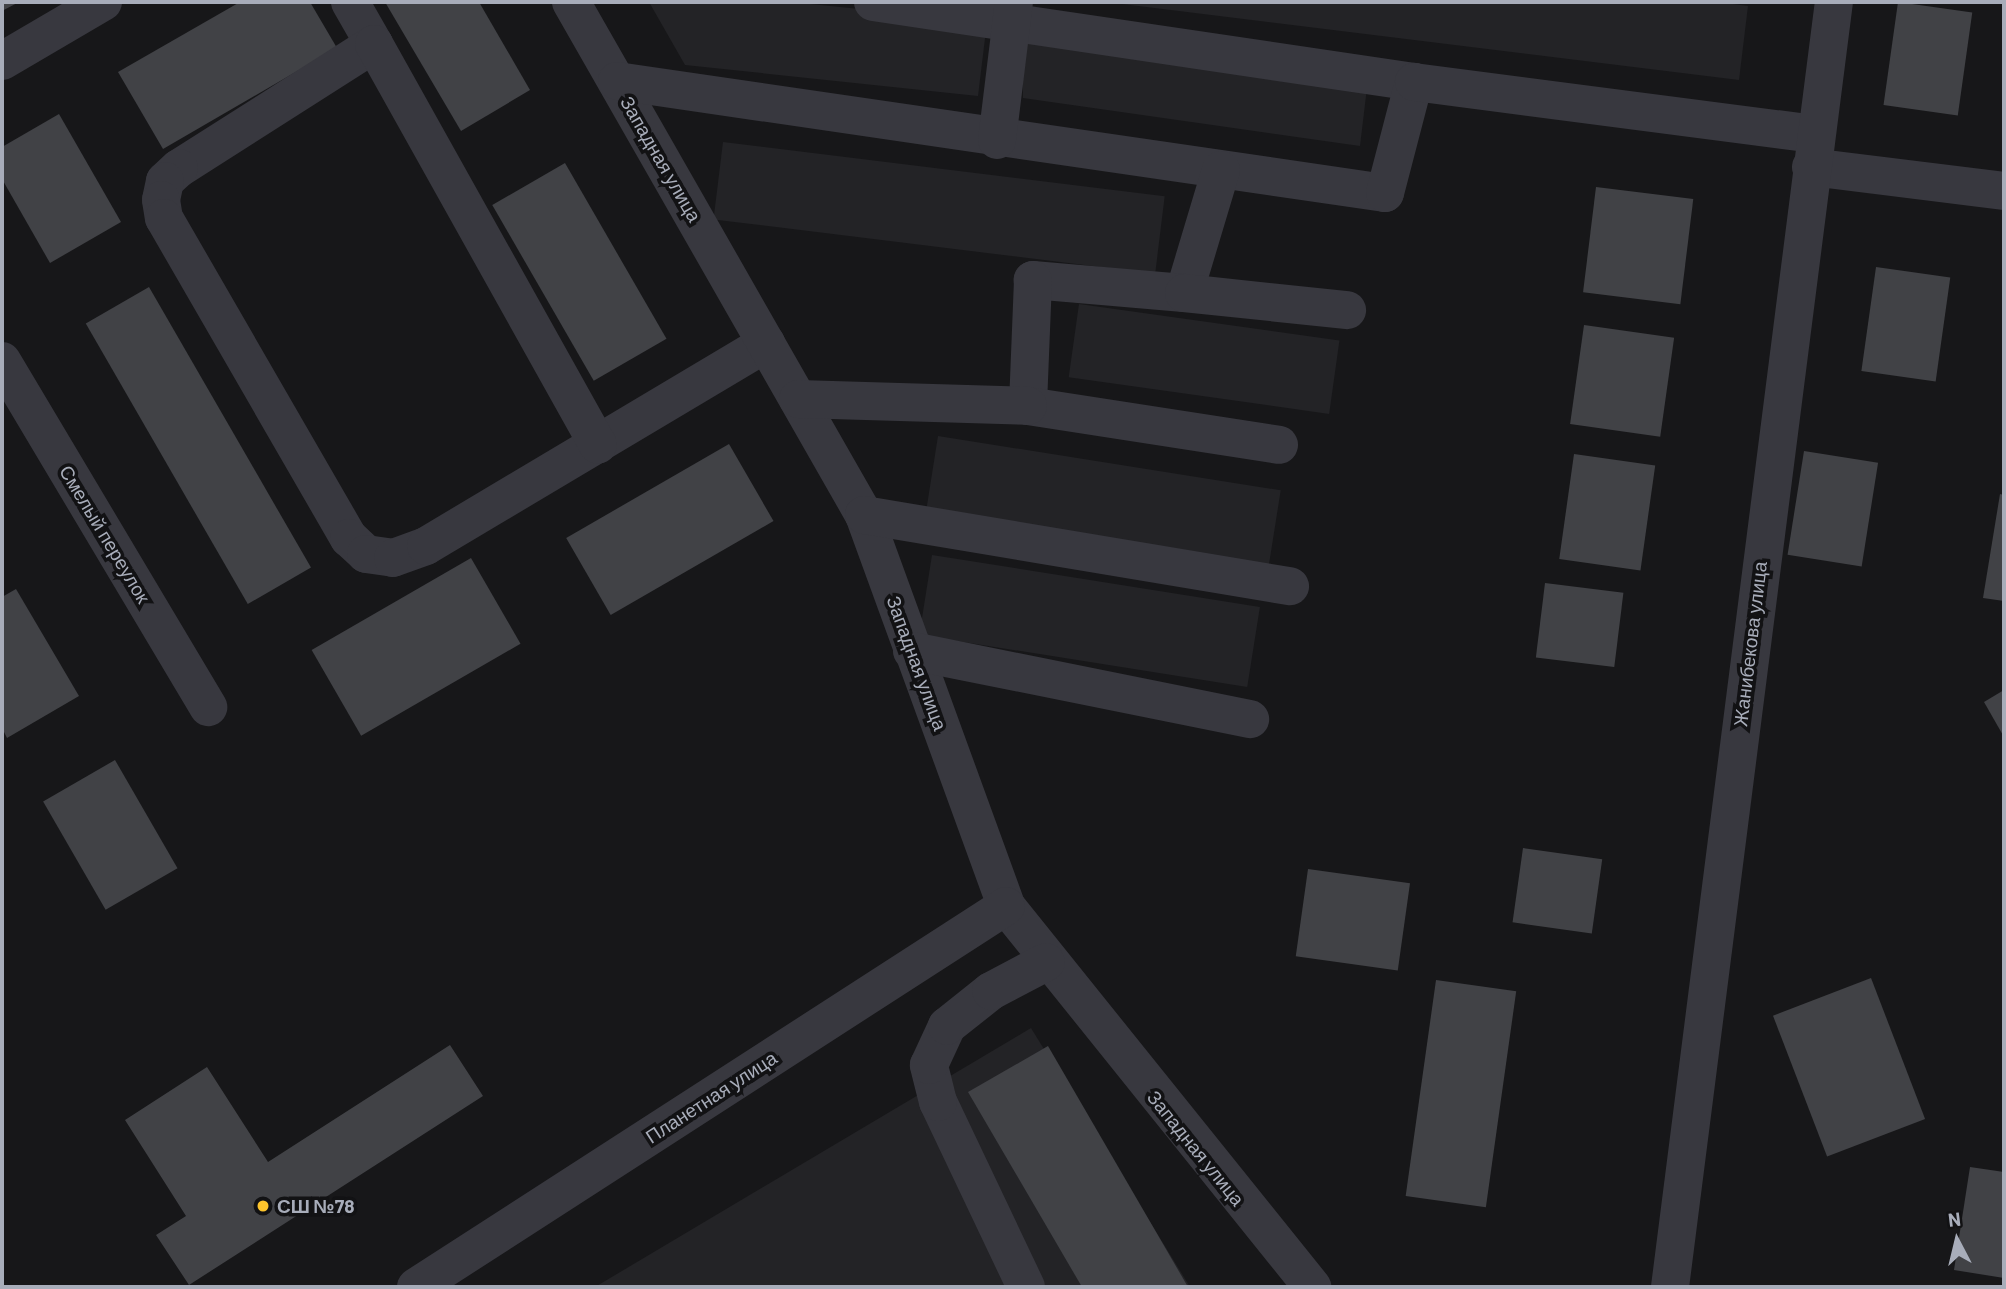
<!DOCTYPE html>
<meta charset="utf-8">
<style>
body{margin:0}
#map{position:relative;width:2006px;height:1289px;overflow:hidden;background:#171719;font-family:Barlow,sans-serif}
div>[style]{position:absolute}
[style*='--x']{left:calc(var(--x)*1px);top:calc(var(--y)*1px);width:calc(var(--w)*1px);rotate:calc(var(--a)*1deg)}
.built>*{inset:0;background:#232326;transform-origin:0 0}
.building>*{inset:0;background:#414246;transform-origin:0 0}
.minor>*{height:38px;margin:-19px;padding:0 19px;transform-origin:19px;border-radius:19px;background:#38383f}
.dots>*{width:19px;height:19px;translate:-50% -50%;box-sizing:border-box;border:4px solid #121214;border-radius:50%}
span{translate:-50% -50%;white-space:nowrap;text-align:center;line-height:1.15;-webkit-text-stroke:7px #121214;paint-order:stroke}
.street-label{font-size:19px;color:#a8adba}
.poi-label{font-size:19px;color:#a8adba;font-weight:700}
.left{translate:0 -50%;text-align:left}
.frame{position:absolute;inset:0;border:4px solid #a8adba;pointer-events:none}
.north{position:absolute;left:1922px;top:1205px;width:70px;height:70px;-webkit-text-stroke:5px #121214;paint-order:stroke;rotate:353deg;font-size:19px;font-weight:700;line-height:28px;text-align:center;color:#a8adba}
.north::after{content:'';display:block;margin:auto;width:24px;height:32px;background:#a8adba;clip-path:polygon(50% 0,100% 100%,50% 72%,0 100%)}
</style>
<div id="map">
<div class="built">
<i style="clip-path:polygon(649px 2px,791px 2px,987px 22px,978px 96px,685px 65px)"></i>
<i style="clip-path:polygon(1106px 2px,1718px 2px,1748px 6px,1739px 80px)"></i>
<i style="clip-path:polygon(1023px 35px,1369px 71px,1360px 146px,1023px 98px)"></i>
<i style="left:723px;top:142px;width:445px;height:78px;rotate:7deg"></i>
<i style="left:1079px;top:304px;width:263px;height:74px;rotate:8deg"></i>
<i style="left:938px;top:436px;width:347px;height:76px;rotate:9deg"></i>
<i style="left:932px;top:555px;width:332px;height:81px;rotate:9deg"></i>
<i style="clip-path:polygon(1031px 1028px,1190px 1287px,595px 1287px)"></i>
</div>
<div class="building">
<i style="clip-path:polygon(2px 2px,19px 2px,2px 11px)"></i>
<i style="clip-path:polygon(240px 2px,310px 2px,337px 48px,163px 149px,118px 72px)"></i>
<i style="clip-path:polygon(385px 2px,479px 2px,530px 90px,461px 131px)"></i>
<i style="left:1898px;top:2px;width:75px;height:104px;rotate:8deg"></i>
<i style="clip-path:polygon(59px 114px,121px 222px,50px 263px,2px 179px,2px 147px)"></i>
<i style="left:565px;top:163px;width:203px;height:84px;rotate:60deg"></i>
<i style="left:1596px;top:187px;width:98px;height:106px;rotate:7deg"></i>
<i style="left:1876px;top:267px;width:75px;height:105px;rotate:8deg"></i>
<i style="left:149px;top:287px;width:324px;height:73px;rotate:60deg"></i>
<i style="left:1584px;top:325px;width:91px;height:100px;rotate:8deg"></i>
<i style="left:729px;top:444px;width:89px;height:188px;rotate:60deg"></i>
<i style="left:1804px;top:451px;width:75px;height:105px;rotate:9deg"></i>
<i style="left:1574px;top:454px;width:82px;height:106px;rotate:8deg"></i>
<i style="clip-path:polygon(2000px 494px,2004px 495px,2004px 601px,1983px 598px)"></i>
<i style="left:471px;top:558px;width:99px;height:184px;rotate:60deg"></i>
<i style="left:1545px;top:583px;width:79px;height:75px;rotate:7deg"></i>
<i style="clip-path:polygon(16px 589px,79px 696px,7px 738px,2px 728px,2px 597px)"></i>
<i style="clip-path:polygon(2004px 690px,2004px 737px,1984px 702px)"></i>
<i style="left:115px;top:760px;width:125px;height:83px;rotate:60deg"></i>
<i style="left:1523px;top:848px;width:80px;height:75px;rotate:8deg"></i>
<i style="left:1308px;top:869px;width:103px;height:88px;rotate:8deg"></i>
<i style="left:1871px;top:978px;width:151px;height:105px;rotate:69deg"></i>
<i style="left:1436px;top:980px;width:81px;height:218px;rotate:8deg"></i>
<i style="clip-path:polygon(450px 1045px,483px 1096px,189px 1285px,156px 1235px,186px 1216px,125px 1120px,207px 1067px,268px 1162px)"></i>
<i style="clip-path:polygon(1048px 1046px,1188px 1287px,1082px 1287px,968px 1092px)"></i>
<i style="clip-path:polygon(1970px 1167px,2004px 1172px,2004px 1278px,1954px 1270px)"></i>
</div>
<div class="minor">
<i style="--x:350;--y:2;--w:48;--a:60.3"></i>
<i style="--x:374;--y:44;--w:231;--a:147.5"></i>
<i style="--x:179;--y:168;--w:19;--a:137"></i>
<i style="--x:165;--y:181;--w:19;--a:102"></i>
<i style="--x:161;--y:200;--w:18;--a:81"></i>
<i style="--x:164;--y:218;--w:370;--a:60"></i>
<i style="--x:349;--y:538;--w:23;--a:43"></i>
<i style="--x:366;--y:554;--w:27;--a:8"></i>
<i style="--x:393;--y:558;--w:35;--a:-20"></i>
<i style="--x:426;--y:546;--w:396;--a:-30.8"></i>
<i style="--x:571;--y:2;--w:591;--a:60.27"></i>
<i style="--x:864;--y:515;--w:416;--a:70"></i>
<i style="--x:1006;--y:906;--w:489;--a:51.2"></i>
<i style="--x:873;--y:2;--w:547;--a:8.41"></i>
<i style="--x:374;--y:44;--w:459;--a:60.8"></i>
<i style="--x:2;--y:61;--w:117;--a:-30.3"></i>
<i style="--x:617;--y:81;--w:776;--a:8.3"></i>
<i style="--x:1385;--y:193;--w:115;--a:-75.4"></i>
<i style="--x:1414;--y:82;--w:405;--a:7.4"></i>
<i style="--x:997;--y:140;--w:139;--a:-83"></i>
<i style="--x:1811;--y:167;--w:194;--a:7.1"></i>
<i style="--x:1221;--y:170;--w:128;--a:106.7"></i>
<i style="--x:1184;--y:293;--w:152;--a:-175.1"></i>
<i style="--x:1033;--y:280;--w:126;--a:92.3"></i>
<i style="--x:1028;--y:406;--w:254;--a:8.8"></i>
<i style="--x:1184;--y:293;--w:164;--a:6"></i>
<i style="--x:2;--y:361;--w:403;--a:59.2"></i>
<i style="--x:798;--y:399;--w:230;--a:1.7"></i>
<i style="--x:864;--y:515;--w:432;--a:9.5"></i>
<i style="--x:912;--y:651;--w:345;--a:11.4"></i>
<i style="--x:416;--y:1287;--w:702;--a:-32.85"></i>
<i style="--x:1026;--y:1287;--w:205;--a:-115.4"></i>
<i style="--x:938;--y:1102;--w:38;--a:-104"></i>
<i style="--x:929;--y:1065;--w:43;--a:-65.2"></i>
<i style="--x:947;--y:1026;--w:56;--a:-38.5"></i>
<i style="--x:991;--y:991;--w:62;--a:-27.8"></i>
<i style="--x:1670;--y:1287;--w:1295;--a:-82.73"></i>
</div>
<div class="dots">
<i style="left:263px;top:1206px;background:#fdc42c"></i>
</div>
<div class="street-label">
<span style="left:661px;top:159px;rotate:60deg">Западная улица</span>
<span style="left:105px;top:534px;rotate:59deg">Смелый переулок</span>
<span style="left:1750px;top:644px;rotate:-83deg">Жанибекова улица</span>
<span style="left:917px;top:663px;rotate:70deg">Западная улица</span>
<span style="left:711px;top:1097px;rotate:-33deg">Планетная улица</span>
<span style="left:1196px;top:1148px;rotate:51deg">Западная улица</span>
</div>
<div class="poi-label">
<span class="left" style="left:277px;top:1206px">СШ №78</span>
</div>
<div class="frame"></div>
<div class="north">N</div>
</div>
